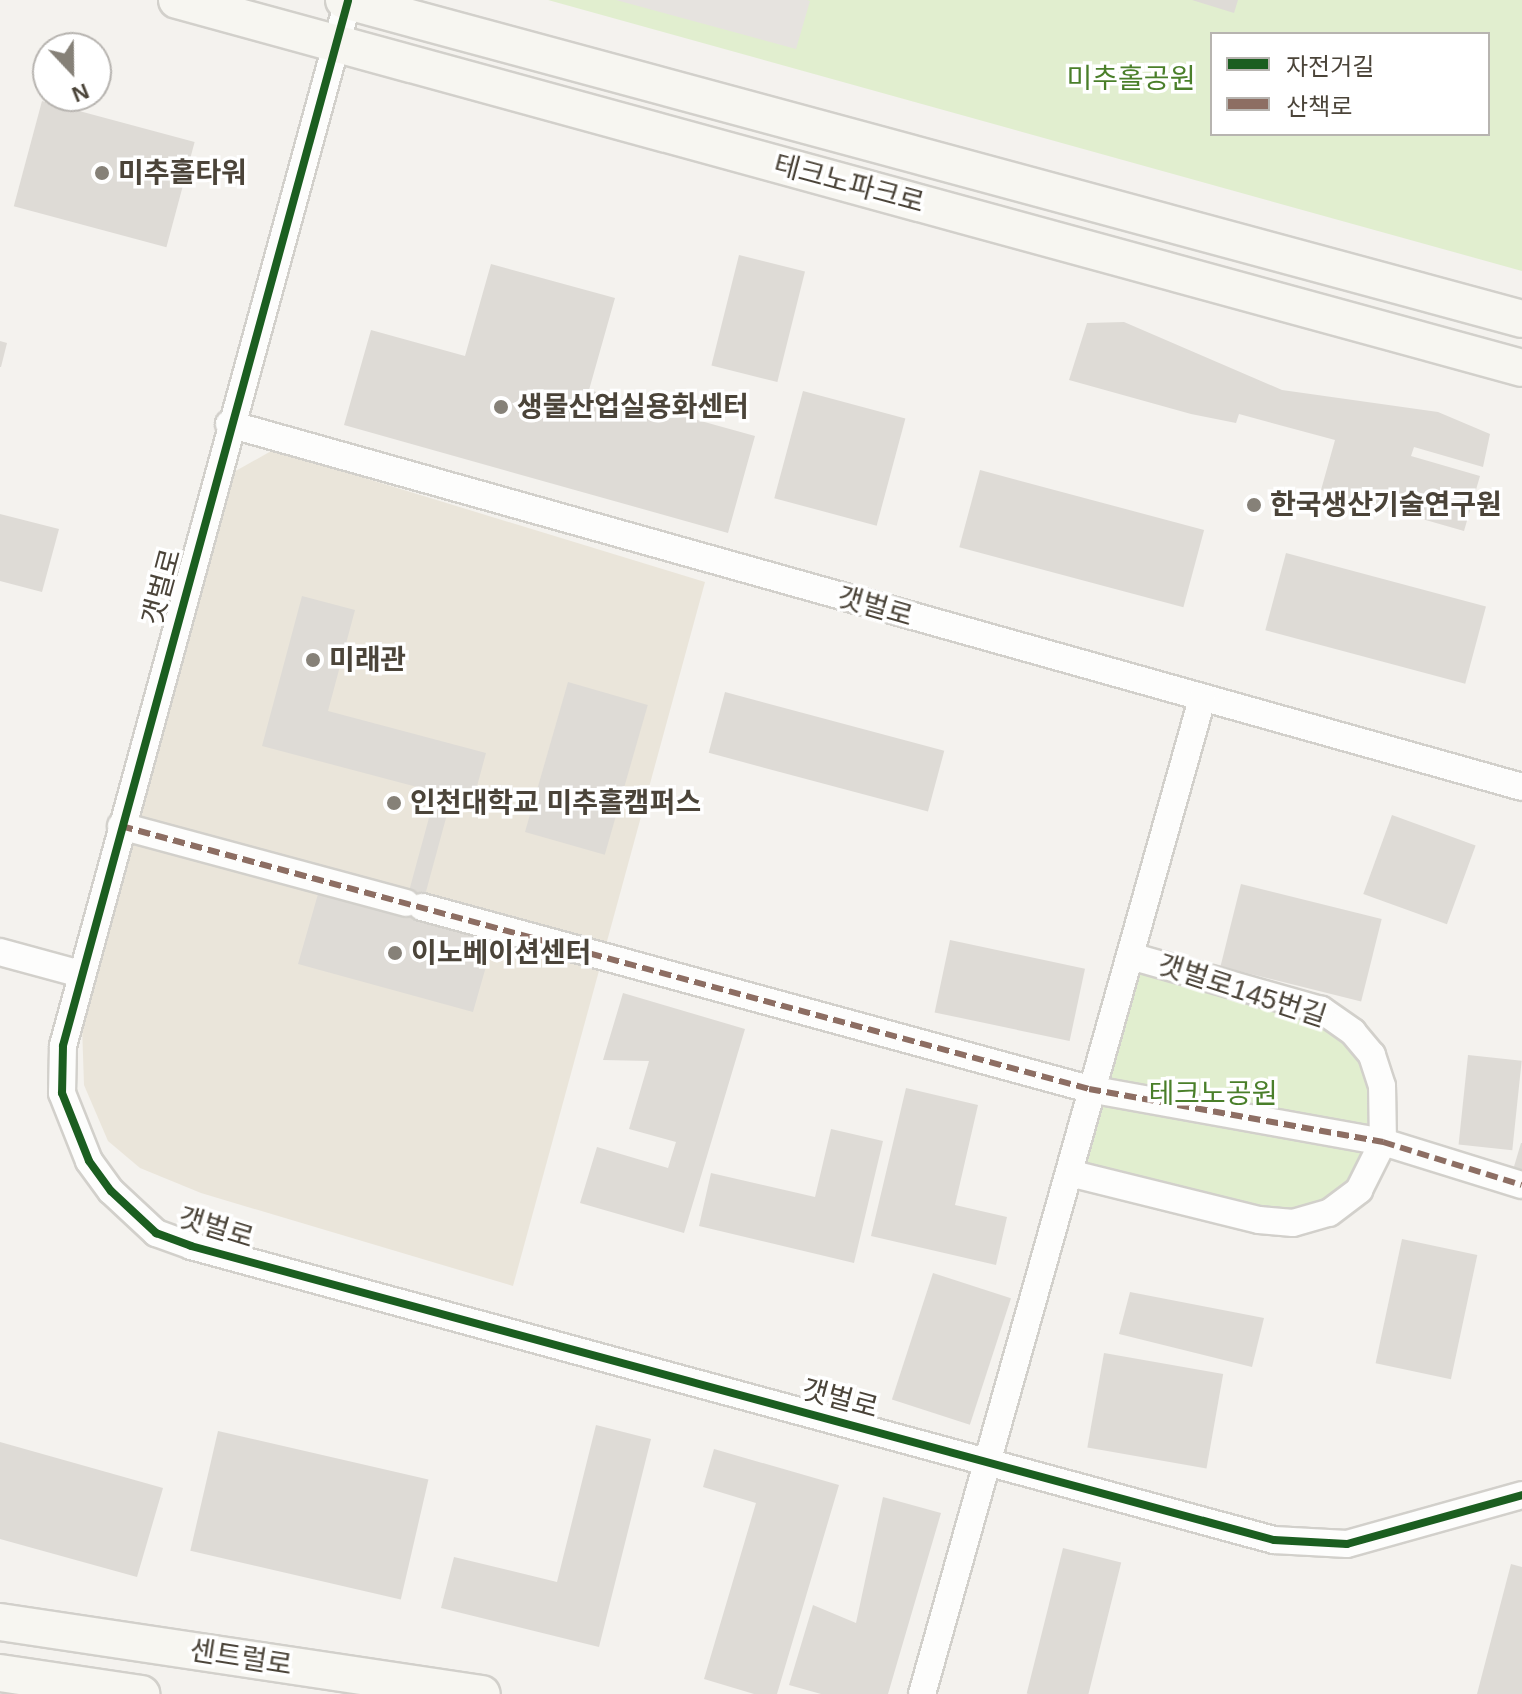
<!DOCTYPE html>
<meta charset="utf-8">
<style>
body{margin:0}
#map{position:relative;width:1522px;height:1694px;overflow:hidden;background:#f4f2ee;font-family:Helvetica,"Noto Sans KR",sans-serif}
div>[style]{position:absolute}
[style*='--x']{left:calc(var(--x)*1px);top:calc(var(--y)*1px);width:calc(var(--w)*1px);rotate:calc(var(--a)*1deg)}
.education>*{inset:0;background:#eae5da}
.green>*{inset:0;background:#e1eecf}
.parking>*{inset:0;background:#e6e3df}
.building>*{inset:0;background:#dedbd6;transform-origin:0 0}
.roads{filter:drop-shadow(2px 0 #d2d0cb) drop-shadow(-2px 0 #d2d0cb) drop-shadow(0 2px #d2d0cb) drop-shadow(0 -2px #d2d0cb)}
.street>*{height:26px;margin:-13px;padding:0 13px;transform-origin:13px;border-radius:13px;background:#fdfdfc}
.secondary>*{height:36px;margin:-18px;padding:0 18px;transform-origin:18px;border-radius:18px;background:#f7f6f1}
.quiet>*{height:6px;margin-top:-3px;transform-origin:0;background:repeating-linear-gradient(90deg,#8d6e63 0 12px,transparent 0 18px)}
.cycleway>*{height:8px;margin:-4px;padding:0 4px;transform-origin:4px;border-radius:4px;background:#1b5e20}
.dots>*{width:22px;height:22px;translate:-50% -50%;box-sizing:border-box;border:4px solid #fff;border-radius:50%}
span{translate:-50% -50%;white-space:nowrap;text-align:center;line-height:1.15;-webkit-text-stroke:7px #fff;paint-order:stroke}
.park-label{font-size:28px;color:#4a7f2a}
.poi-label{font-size:28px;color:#4b4439;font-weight:700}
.left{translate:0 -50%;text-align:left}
.street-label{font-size:28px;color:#4b4439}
.legend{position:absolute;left:1210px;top:32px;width:280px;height:104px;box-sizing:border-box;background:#fff;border:2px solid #b7b4b0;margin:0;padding:10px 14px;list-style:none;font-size:24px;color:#4b4439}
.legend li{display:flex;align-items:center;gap:16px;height:40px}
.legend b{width:40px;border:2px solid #b7b4b0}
.north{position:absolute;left:32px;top:32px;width:80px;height:80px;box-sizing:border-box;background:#fff;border:2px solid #b7b4b0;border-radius:50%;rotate:158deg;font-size:22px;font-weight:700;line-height:32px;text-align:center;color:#4b4439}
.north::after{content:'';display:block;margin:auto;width:28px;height:36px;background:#868178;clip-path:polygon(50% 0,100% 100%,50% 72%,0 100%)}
</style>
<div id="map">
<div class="education">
<i style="clip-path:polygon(273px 450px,705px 582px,513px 1286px,201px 1193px,140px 1168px,108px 1141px,84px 1085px,82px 1025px,232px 473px)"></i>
</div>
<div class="green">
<i style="clip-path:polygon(evenodd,548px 0,1522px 0,1522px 271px,548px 0,1212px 34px,1488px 34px,1488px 134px,1212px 134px,1212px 34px)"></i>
<i style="clip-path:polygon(1130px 956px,1321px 1010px,1372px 1055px,1375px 1163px,1293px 1223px,1069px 1173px)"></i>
</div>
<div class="parking">
<i style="clip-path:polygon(616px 0,807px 0,810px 1px,796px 49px)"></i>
</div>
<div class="building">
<i style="clip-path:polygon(1192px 0,1238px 0,1234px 13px)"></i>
<i style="left:42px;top:101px;width:158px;height:109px;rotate:15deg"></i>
<i style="left:739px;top:255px;width:68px;height:114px;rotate:14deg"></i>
<i style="clip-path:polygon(491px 264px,615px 298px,589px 390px,755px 436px,728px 533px,344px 425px,371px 330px,465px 356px)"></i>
<i style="clip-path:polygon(1124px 322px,1282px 390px,1438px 412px,1490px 434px,1483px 467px,1414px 447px,1411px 456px,1480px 476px,1464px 531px,1321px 490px,1335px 440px,1239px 414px,1236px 423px,1191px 414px,1069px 380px,1087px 323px)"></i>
<i style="clip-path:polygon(0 341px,7px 343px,1px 367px,0 367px)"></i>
<i style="left:803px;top:391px;width:106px;height:111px;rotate:15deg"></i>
<i style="left:980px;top:470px;width:232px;height:80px;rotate:15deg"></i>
<i style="clip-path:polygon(0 514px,59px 529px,42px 592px,0 581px)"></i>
<i style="left:1286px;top:553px;width:207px;height:80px;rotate:15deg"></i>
<i style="clip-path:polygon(302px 596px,355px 610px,328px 711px,486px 753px,473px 801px,452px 796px,418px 921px,493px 942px,473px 1012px,298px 964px,318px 894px,402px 917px,436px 792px,262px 746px)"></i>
<i style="left:568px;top:682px;width:83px;height:156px;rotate:16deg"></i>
<i style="left:725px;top:692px;width:227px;height:63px;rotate:15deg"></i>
<i style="left:1392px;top:815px;width:89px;height:84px;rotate:20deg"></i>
<i style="left:1241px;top:884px;width:145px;height:85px;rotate:14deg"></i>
<i style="left:950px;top:940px;width:138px;height:74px;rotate:12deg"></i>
<i style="clip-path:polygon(623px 993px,745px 1029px,684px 1233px,580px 1203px,597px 1147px,668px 1168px,676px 1142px,629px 1129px,649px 1061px,603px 1060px)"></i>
<i style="left:1468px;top:1055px;width:54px;height:90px;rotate:6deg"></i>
<i style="clip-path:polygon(906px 1088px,978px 1105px,955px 1205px,1007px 1217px,996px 1265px,871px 1236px)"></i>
<i style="clip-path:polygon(831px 1129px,883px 1141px,854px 1263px,699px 1226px,711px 1173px,815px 1197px)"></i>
<i style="clip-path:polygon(1521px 1143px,1522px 1143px,1522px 1183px,1510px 1180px)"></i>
<i style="left:1402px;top:1239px;width:77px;height:127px;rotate:12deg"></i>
<i style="left:933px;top:1273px;width:82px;height:133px;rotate:18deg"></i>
<i style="clip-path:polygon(1130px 1292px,1264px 1318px,1252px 1367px,1119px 1334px)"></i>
<i style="left:1104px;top:1353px;width:121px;height:96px;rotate:10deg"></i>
<i style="clip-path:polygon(596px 1425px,651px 1439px,599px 1647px,441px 1608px,454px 1557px,557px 1582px)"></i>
<i style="left:218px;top:1431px;width:216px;height:123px;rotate:13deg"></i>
<i style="clip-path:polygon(0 1442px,163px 1488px,137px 1577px,0 1539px)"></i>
<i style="clip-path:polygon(714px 1449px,839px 1485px,777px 1694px,754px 1694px,704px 1679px,756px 1503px,703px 1487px)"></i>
<i style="clip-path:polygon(883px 1497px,941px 1513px,888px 1694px,821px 1694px,789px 1685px,813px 1605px,856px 1623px)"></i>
<i style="left:1063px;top:1548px;width:60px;height:150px;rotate:14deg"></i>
<i style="clip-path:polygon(1511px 1564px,1522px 1567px,1522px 1694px,1477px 1694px)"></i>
</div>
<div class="roads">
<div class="street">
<i style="--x:348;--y:1;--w:1083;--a:105.26"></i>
<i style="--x:63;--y:1046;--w:47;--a:91.2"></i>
<i style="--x:62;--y:1093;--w:73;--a:68.3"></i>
<i style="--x:89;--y:1161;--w:37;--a:54"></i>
<i style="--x:111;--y:1191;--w:62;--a:43"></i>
<i style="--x:156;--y:1233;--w:37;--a:20"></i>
<i style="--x:191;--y:1246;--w:1122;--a:15.19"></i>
<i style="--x:1274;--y:1540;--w:73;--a:3.1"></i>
<i style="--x:1347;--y:1544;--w:182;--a:-15.6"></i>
<i style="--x:229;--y:424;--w:1343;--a:15.68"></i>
<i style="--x:121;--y:826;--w:295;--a:15.1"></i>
<i style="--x:422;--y:907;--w:691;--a:15.26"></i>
<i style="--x:1089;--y:1089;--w:299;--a:10.2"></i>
<i style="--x:1383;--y:1142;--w:145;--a:17.2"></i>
<i style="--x:0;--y:952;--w:84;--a:15.2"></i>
<i style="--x:1069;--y:1173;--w:196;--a:13.9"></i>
<i style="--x:1259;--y:1220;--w:34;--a:5"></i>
<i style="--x:1293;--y:1223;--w:37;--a:-16"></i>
<i style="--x:1329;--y:1213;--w:38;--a:-37"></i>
<i style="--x:1359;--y:1190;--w:54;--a:-63.4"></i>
<i style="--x:1383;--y:1142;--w:56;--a:-91"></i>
<i style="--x:1382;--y:1086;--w:33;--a:-108"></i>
<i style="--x:1372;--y:1055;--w:30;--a:-130"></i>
<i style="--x:1353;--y:1032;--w:39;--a:-145"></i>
<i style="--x:1321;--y:1010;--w:198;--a:-164.2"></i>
<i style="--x:922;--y:1694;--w:1034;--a:-74.28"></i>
</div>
<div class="secondary">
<i style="--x:177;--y:0;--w:1394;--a:15.3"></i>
<i style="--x:344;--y:0;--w:1220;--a:15.15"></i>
<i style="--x:0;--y:1622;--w:487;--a:8.5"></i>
<i style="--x:0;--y:1673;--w:143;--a:8.5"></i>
</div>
</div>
<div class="quiet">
<i style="--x:121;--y:826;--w:1003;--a:15.2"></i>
<i style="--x:1089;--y:1089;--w:299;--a:10.2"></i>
<i style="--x:1383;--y:1142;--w:145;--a:17.2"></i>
</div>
<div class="cycleway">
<i style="--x:348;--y:1;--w:1083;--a:105.26"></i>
<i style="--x:63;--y:1046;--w:47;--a:91.2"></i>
<i style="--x:62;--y:1093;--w:73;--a:68.3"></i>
<i style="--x:89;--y:1161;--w:37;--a:54"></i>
<i style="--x:111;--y:1191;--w:62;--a:43"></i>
<i style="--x:156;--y:1233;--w:37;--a:20"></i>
<i style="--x:191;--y:1246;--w:1122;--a:15.19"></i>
<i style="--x:1274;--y:1540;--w:73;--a:3.1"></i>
<i style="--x:1347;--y:1544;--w:182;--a:-15.6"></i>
</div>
<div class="dots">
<i style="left:102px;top:173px;background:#868178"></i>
<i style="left:501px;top:407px;background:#868178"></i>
<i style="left:1254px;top:505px;background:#868178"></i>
<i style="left:313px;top:660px;background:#868178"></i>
<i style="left:394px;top:803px;background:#868178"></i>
<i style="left:395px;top:953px;background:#868178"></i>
</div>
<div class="park-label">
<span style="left:1131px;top:79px">미추홀공원</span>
<span style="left:1213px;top:1094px">테크노공원</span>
</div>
<div class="poi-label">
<span class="left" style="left:118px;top:173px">미추홀타워</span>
<span class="left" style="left:517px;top:407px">생물산업실용화센터</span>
<span class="left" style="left:1270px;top:505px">한국생산기술연구원</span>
<span class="left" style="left:329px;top:660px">미래관</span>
<span class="left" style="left:410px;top:803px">인천대학교 미추홀캠퍼스</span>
<span class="left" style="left:411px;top:953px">이노베이션센터</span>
</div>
<div class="street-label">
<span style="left:849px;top:184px;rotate:15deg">테크노파크로</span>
<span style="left:162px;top:587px;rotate:-75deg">갯벌로</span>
<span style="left:875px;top:607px;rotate:16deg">갯벌로</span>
<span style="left:1242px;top:991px;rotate:18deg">갯벌로145번길</span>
<span style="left:216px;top:1228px;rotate:17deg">갯벌로</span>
<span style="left:840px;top:1399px;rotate:15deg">갯벌로</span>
<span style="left:241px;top:1658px;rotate:9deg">센트럴로</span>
</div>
<ul class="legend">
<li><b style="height:10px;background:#1b5e20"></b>자전거길</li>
<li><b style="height:10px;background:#8d6e63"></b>산책로</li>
</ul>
<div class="north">N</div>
</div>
